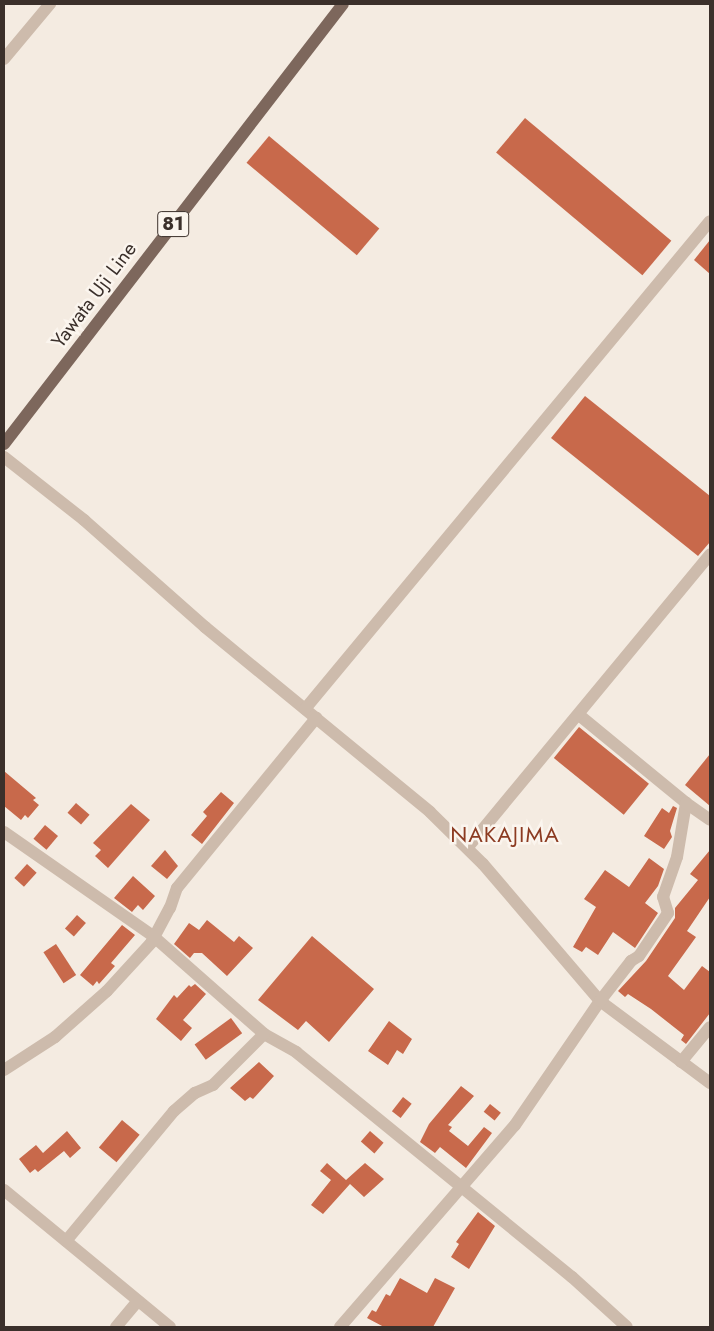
<!DOCTYPE html>
<style>
body{margin:0}
#map{position:relative;width:714px;height:1331px;overflow:hidden;background:#f4ebe1;font-family:Jost,sans-serif}
div>[style]{position:absolute}
[style*='--x']{left:calc(var(--x)*1px);top:calc(var(--y)*1px);width:calc(var(--w)*1px);rotate:calc(var(--a)*1deg)}
.building>*{inset:0;background:#c8694b;transform-origin:0 0}
.minor>*{height:12px;margin:-6px;padding:0 6px;transform-origin:6px;border-radius:6px;background:#cdbbac}
.major>*{height:12px;margin:-6px;padding:0 6px;transform-origin:6px;border-radius:6px;background:#7d675c}
span{translate:-50% -50%;white-space:nowrap;text-align:center;line-height:1.15;-webkit-text-stroke:5px #fbf5ee;paint-order:stroke}
.shield-label span{padding:1px 4px;background:#fbf5ee;border:1px solid;border-radius:4px;-webkit-text-stroke-width:0}
.shield-label{font-size:19px;color:#3b302b;font-weight:700}
.street-label{font-size:20px;color:#3b302b}
.quarter-label{font-size:22px;color:#8c3b22;letter-spacing:1px}
.frame{position:absolute;inset:0;border:5px solid #3b302b;pointer-events:none}
</style>
<div id="map">
<div class="building">
<i style="left:525px;top:118px;width:191px;height:45px;rotate:40deg"></i>
<i style="left:269px;top:136px;width:144px;height:35px;rotate:40deg"></i>
<i style="clip-path:polygon(710px 240px,710px 274px,694px 260px)"></i>
<i style="clip-path:polygon(585px 396px,710px 496px,710px 542px,698px 556px,551px 438px)"></i>
<i style="left:579px;top:727px;width:90px;height:40px;rotate:39deg"></i>
<i style="clip-path:polygon(710px 754px,710px 806px,685px 785px)"></i>
<i style="clip-path:polygon(4px 771px,36px 798px,33px 800px,39px 805px,28px 818px,25px 815px,21px 820px,4px 806px)"></i>
<i style="clip-path:polygon(221px 792px,234px 803px,202px 844px,191px 835px,207px 816px,203px 812px)"></i>
<i style="left:76px;top:803px;width:18px;height:13px;rotate:41deg"></i>
<i style="clip-path:polygon(131px 804px,150px 820px,108px 868px,95px 856px,101px 850px,93px 843px)"></i>
<i style="clip-path:polygon(673px 806px,677px 808px,670px 831px,672px 837px,664px 849px,644px 836px,662px 808px,669px 813px)"></i>
<i style="left:45px;top:825px;width:17px;height:18px;rotate:40deg"></i>
<i style="clip-path:polygon(165px 850px,178px 866px,167px 879px,151px 866px)"></i>
<i style="clip-path:polygon(710px 850px,710px 897px,687px 931px,696px 937px,668px 976px,684px 990px,702px 966px,710px 972px,710px 1013px,686px 1044px,681px 1040px,684px 1035px,651px 1009px,628px 994px,625px 997px,618px 991px,646px 961px,675px 918px,675px 908px,698px 880px,690px 874px)"></i>
<i style="clip-path:polygon(649px 858px,664px 869px,658px 886px,645px 903px,658px 913px,635px 948px,613px 932px,598px 955px,586px 947px,582px 952px,573px 947px,596px 907px,584px 899px,605px 870px,629px 887px)"></i>
<i style="left:27px;top:864px;width:13px;height:19px;rotate:42deg"></i>
<i style="clip-path:polygon(133px 876px,155px 896px,143px 910px,138px 905px,132px 912px,114px 898px)"></i>
<i style="left:77px;top:915px;width:12px;height:18px;rotate:42deg"></i>
<i style="clip-path:polygon(207px 920px,234px 942px,239px 936px,253px 948px,227px 976px,202px 953px,194px 953px,190px 958px,174px 944px,189px 923px,199px 930px)"></i>
<i style="clip-path:polygon(122px 925px,135px 935px,111px 963px,115px 966px,99px 984px,97px 981px,93px 986px,80px 975px)"></i>
<i style="clip-path:polygon(312px 936px,374px 989px,329px 1042px,306px 1021px,298px 1030px,258px 1000px)"></i>
<i style="left:56px;top:944px;width:37px;height:15px;rotate:57deg"></i>
<i style="clip-path:polygon(195px 984px,206px 994px,183px 1020px,192px 1028px,181px 1041px,156px 1019px,174px 995px,177px 998px,189px 985px,191px 987px)"></i>
<i style="left:231px;top:1018px;width:19px;height:45px;rotate:54deg"></i>
<i style="clip-path:polygon(389px 1021px,412px 1039px,403px 1054px,397px 1050px,388px 1065px,368px 1051px)"></i>
<i style="clip-path:polygon(259px 1062px,274px 1076px,253px 1099px,250px 1097px,245px 1101px,230px 1088px)"></i>
<i style="clip-path:polygon(461px 1086px,474px 1096px,448px 1125px,452px 1127px,449px 1131px,468px 1146px,484px 1127px,492px 1133px,466px 1168px,440px 1147px,435px 1153px,420px 1142px,429px 1124px)"></i>
<i style="left:403px;top:1097px;width:11px;height:18px;rotate:38deg"></i>
<i style="left:490px;top:1104px;width:14px;height:10px;rotate:39deg"></i>
<i style="left:122px;top:1120px;width:23px;height:36px;rotate:40deg"></i>
<i style="clip-path:polygon(67px 1131px,81px 1148px,70px 1158px,64px 1151px,38px 1172px,35px 1169px,30px 1173px,19px 1159px,36px 1145px,43px 1153px)"></i>
<i style="left:370px;top:1131px;width:18px;height:14px;rotate:41deg"></i>
<i style="clip-path:polygon(327px 1163px,346px 1180px,365px 1163px,384px 1179px,364px 1197px,350px 1184px,323px 1214px,311px 1205px,331px 1180px,320px 1171px)"></i>
<i style="clip-path:polygon(478px 1212px,495px 1226px,469px 1269px,451px 1257px,459px 1244px,456px 1242px)"></i>
<i style="clip-path:polygon(400px 1278px,427px 1293px,435px 1278px,455px 1288px,433px 1327px,384px 1327px,367px 1318px,372px 1310px,376px 1312px,386px 1294px,390px 1296px)"></i>
</div>
<div class="minor">
<i style="--x:4;--y:59;--w:72;--a:-50.1"></i>
<i style="--x:4;--y:457;--w:102;--a:38.2"></i>
<i style="--x:84;--y:520;--w:162;--a:41.5"></i>
<i style="--x:205;--y:627;--w:291;--a:39.4"></i>
<i style="--x:430;--y:812;--w:74;--a:44.5"></i>
<i style="--x:483;--y:864;--w:180;--a:49.5"></i>
<i style="--x:600;--y:1001;--w:137;--a:36.7"></i>
<i style="--x:305;--y:709;--w:634;--a:-50.31"></i>
<i style="--x:579;--y:715;--w:139;--a:39.4"></i>
<i style="--x:4;--y:832;--w:182;--a:34.9"></i>
<i style="--x:153;--y:936;--w:148;--a:41.4"></i>
<i style="--x:264;--y:1034;--w:37;--a:29"></i>
<i style="--x:296;--y:1052;--w:356;--a:39.2"></i>
<i style="--x:572;--y:1277;--w:74;--a:42.3"></i>
<i style="--x:468;--y:847;--w:380;--a:-50.4"></i>
<i style="--x:681;--y:1062;--w:45;--a:-50.4"></i>
<i style="--x:4;--y:1070;--w:61;--a:-32.9"></i>
<i style="--x:55;--y:1037;--w:69;--a:-41.5"></i>
<i style="--x:107;--y:991;--w:65;--a:-47.5"></i>
<i style="--x:151;--y:943;--w:40;--a:-62"></i>
<i style="--x:170;--y:908;--w:21;--a:-71"></i>
<i style="--x:177;--y:888;--w:220;--a:-50.7"></i>
<i style="--x:4;--y:1190;--w:215;--a:39.5"></i>
<i style="--x:66;--y:1241;--w:169;--a:-50.3"></i>
<i style="--x:174;--y:1111;--w:28;--a:-41"></i>
<i style="--x:195;--y:1093;--w:20;--a:-24"></i>
<i style="--x:213;--y:1085;--w:72;--a:-45"></i>
<i style="--x:116;--y:1327;--w:34;--a:-50"></i>
<i style="--x:340;--y:1327;--w:267;--a:-49.1"></i>
<i style="--x:515;--y:1125;--w:150;--a:-55.6"></i>
<i style="--x:600;--y:1001;--w:51;--a:-52.2"></i>
<i style="--x:631;--y:961;--w:9;--a:-32"></i>
<i style="--x:639;--y:956;--w:52;--a:-56"></i>
<i style="--x:668;--y:913;--w:17;--a:-107"></i>
<i style="--x:663;--y:897;--w:42;--a:-70.7"></i>
<i style="--x:677;--y:857;--w:55;--a:-80.5"></i>
<i style="--x:686;--y:803;--w:29;--a:35"></i>
</div>
<div class="major">
<i style="--x:4;--y:444;--w:555;--a:-52.39"></i>
</div>
<div class="shield-label">
<span style="left:173px;top:224px">81</span>
</div>
<div class="street-label">
<span style="left:94px;top:295px;rotate:-53deg">Yawata Uji Line</span>
</div>
<div class="quarter-label">
<span style="left:505px;top:835px">NAKAJIMA</span>
</div>
<div class="frame"></div>
</div>
